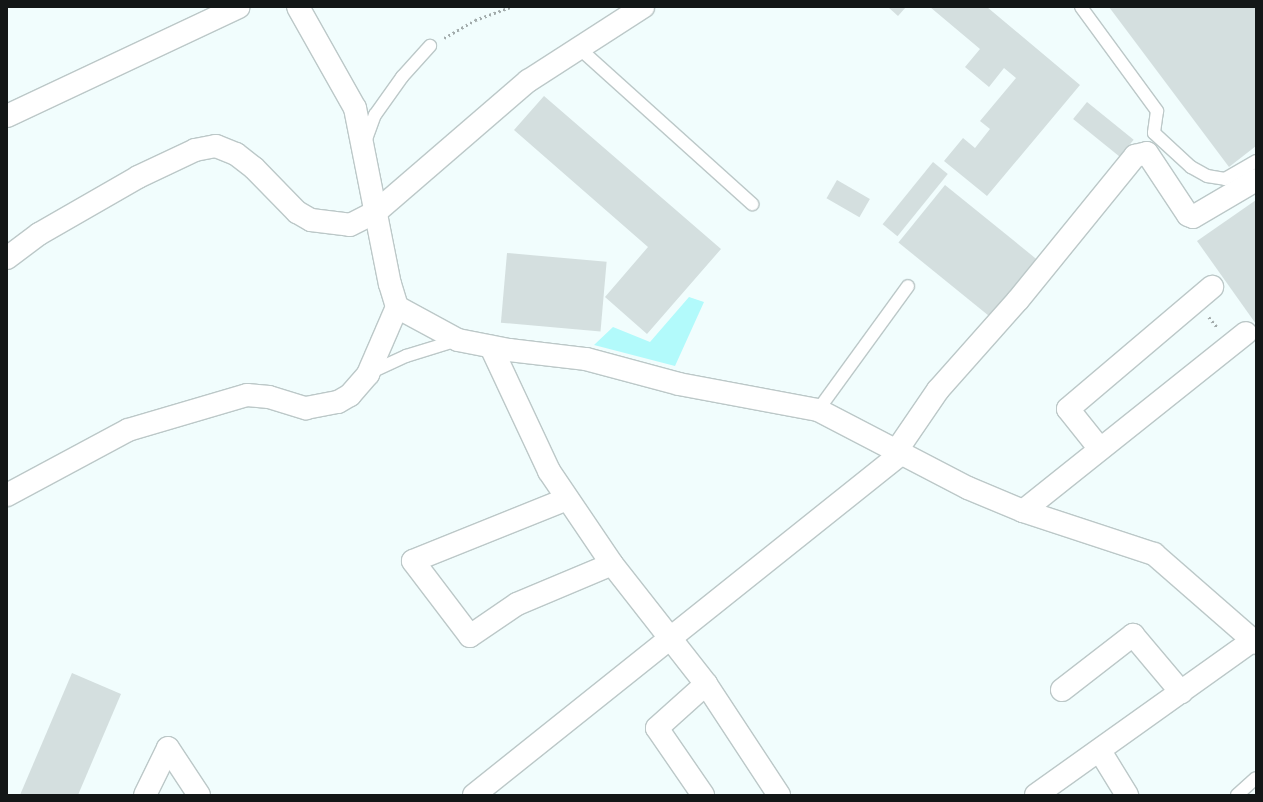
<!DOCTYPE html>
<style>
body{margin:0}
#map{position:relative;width:1263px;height:802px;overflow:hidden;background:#f1fdfd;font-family:Montserrat,sans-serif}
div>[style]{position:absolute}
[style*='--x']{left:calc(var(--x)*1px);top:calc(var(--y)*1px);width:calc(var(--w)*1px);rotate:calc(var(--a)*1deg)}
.green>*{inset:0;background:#b2fafb}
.building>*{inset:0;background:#d4dfdf;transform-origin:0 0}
.path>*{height:2.5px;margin-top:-1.25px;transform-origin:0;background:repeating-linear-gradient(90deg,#a2abab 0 2px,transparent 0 5px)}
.roads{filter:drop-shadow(1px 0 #bcc8c8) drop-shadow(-1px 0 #bcc8c8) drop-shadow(0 1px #bcc8c8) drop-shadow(0 -1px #bcc8c8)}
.service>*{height:12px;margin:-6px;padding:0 6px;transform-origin:6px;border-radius:6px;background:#fff}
.minor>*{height:22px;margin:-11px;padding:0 11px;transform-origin:11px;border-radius:11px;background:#fff}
span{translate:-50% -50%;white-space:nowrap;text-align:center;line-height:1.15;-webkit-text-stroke:3px #fff;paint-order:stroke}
.frame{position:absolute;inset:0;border:8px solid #131717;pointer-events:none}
</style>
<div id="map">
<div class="green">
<i style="clip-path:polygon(689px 297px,704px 302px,675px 366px,594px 345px,613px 327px,650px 342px)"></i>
</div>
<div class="building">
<i style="clip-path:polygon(888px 7px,906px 7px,898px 16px)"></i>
<i style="clip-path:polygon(930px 7px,987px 7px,1080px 85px,987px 196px,944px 161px,963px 138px,975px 148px,990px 129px,980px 121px,1016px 78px,1004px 68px,989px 87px,965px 67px,980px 49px)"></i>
<i style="clip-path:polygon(1109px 7px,1256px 7px,1256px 146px,1229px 167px)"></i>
<i style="clip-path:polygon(544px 96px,721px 249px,647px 334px,605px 297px,648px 247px,514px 130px)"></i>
<i style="left:1087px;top:102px;width:60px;height:22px;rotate:39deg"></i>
<i style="left:933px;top:162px;width:19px;height:80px;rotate:39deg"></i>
<i style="left:837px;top:180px;width:38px;height:21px;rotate:30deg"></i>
<i style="left:945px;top:185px;width:119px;height:74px;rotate:39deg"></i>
<i style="clip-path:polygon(1256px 200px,1256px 324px,1197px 241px)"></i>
<i style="left:507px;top:253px;width:100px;height:70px;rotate:5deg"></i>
<i style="clip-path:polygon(72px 673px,121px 694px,78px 795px,20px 795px)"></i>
</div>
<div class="path">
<i style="--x:444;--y:38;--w:36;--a:-30"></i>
<i style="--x:475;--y:20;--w:38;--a:-20"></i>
<i style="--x:1209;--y:317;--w:13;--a:51"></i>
</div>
<div class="roads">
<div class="service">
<i style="--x:1081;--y:7;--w:129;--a:53.8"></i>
<i style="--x:1157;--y:111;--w:22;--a:98"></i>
<i style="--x:1154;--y:133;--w:50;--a:42.6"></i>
<i style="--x:1191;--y:167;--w:18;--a:29"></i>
<i style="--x:1207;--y:176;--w:18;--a:9"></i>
<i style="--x:1225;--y:179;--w:36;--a:-30"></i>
<i style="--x:580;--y:49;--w:232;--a:42"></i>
<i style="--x:365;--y:142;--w:29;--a:-70"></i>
<i style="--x:375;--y:115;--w:47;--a:-54.6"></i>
<i style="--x:402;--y:77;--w:42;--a:-47.9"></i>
<i style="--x:369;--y:373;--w:41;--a:-24.7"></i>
<i style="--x:406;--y:356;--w:54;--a:-17.1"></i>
<i style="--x:818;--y:410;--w:153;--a:-54"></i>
<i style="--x:1237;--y:795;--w:25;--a:-42"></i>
</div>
<div class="minor">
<i style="--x:298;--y:7;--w:116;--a:60.6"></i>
<i style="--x:355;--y:108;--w:179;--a:78.8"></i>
<i style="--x:390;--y:284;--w:24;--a:73"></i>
<i style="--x:397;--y:307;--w:69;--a:28.4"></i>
<i style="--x:458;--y:340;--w:52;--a:11.1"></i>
<i style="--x:509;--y:350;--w:78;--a:6.7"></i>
<i style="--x:586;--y:359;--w:96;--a:15"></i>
<i style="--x:679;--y:384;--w:141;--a:10.6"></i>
<i style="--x:818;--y:410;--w:169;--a:27.5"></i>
<i style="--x:968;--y:488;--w:60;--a:22.7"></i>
<i style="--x:1023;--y:511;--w:138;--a:18.2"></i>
<i style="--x:1154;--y:554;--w:135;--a:41.1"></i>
<i style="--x:7;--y:116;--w:256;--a:-25.2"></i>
<i style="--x:7;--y:258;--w:40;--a:-37"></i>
<i style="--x:39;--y:234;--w:114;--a:-29.9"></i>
<i style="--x:138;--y:177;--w:63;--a:-25.3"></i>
<i style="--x:195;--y:150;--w:21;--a:-11"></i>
<i style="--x:216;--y:146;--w:22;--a:22"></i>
<i style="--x:236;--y:154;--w:23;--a:38"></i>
<i style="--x:254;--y:168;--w:62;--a:45.7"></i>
<i style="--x:297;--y:212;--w:16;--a:30"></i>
<i style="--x:311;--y:220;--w:39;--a:7"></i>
<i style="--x:350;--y:225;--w:29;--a:-27"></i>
<i style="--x:376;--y:212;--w:201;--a:-40.8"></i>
<i style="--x:528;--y:81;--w:137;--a:-32.8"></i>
<i style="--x:491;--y:347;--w:137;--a:64.9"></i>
<i style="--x:549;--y:471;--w:112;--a:55.9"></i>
<i style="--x:612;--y:564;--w:152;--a:51.9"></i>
<i style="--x:706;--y:684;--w:133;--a:56.7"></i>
<i style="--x:1100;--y:449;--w:51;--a:-128.7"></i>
<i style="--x:1068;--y:409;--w:189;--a:-40.3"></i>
<i style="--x:897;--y:450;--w:73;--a:-55.7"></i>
<i style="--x:938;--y:390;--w:120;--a:-48.4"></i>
<i style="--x:1018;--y:300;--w:186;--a:-50.9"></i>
<i style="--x:1135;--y:156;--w:12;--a:-14"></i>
<i style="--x:1147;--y:153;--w:74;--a:56.5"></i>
<i style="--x:1188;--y:215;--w:5;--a:22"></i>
<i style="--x:1193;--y:217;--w:73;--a:-30.4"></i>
<i style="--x:7;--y:495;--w:137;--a:-28.2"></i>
<i style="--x:128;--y:430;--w:124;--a:-16.4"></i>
<i style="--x:247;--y:395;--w:22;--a:5"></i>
<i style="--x:269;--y:397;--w:39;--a:17"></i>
<i style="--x:306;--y:408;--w:33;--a:-11"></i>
<i style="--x:338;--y:402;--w:14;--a:-30"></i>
<i style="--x:350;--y:395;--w:28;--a:-49"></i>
<i style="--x:368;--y:374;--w:73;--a:-66.6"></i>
<i style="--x:567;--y:499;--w:166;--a:158.1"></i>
<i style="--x:413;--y:561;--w:94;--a:52.8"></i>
<i style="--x:470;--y:636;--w:57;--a:-34.2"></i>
<i style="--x:517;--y:604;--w:103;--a:-22.8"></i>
<i style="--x:1023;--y:511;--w:285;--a:-38.6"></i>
<i style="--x:1062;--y:690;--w:90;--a:-37.8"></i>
<i style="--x:1133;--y:635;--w:75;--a:49.9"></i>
<i style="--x:1100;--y:751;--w:52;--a:58.5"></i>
<i style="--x:145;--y:795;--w:52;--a:-63.9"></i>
<i style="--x:168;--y:748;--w:56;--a:56.6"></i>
<i style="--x:474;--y:795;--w:548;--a:-38.63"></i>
<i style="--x:703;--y:795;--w:81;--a:-124.5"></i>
<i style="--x:657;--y:728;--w:66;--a:-41.9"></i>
<i style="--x:1036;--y:795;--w:265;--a:-35.5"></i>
</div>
</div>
<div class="frame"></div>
</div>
